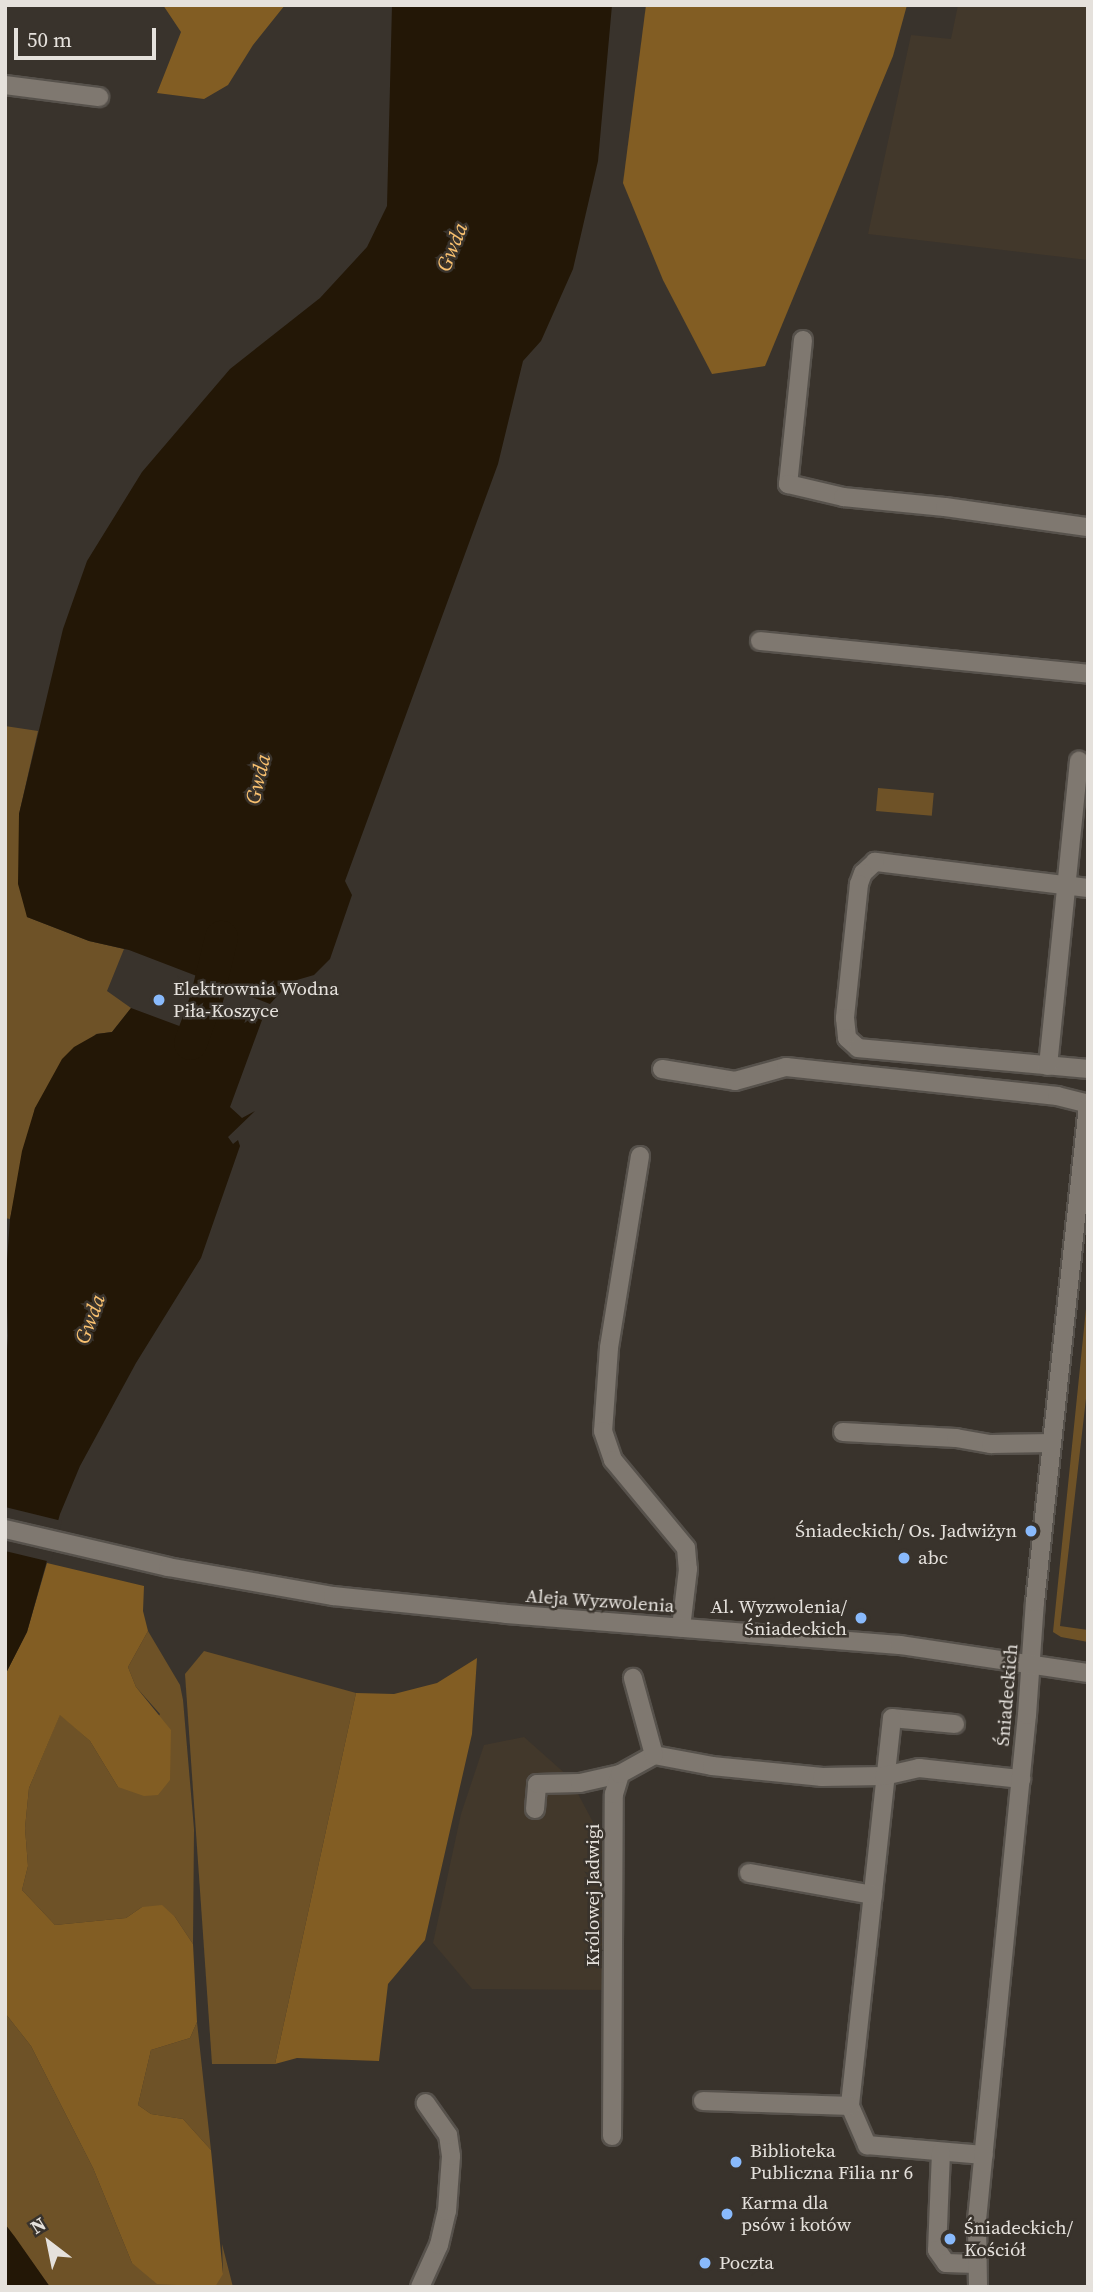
<!DOCTYPE html>
<meta charset="utf-8">
<style>
body{margin:0}
#map{position:relative;width:1093px;height:2292px;overflow:hidden;background:#39332c;font-family:"Source Serif 4",serif}
div>[style]{position:absolute}
[style*='--x']{left:calc(var(--x)*1px);top:calc(var(--y)*1px);width:calc(var(--w)*1px);rotate:calc(var(--a)*1deg)}
.built>*{inset:0;background:#42382b}
.green>*{inset:0;background:#6e5227;transform-origin:0 0}
.forest>*{inset:0;background:#825d23}
.water>*{inset:0;background:#231706}
.pier>*{inset:0;background:#39332c}
.river>*{height:33px;margin:-16.5px;padding:0 16.5px;transform-origin:16.5px;border-radius:16.5px;background:#231706}
.roads{filter:drop-shadow(2px 0 #57524c) drop-shadow(-2px 0 #57524c) drop-shadow(0 2px #57524c) drop-shadow(0 -2px #57524c)}
.minor>*{height:18px;margin:-9px;padding:0 9px;transform-origin:9px;border-radius:9px;background:#7f7870}
.tertiary>*{height:18px;margin:-9px;padding:0 9px;transform-origin:9px;border-radius:9px;background:#7f7870}
.dots>*{width:19px;height:19px;translate:-50% -50%;box-sizing:border-box;border:4px solid #39332c;border-radius:50%}
span{translate:-50% -50%;white-space:nowrap;text-align:center;line-height:1.15;-webkit-text-stroke:5px #39332c;paint-order:stroke}
.poi-label{font-size:19px;color:#e5e1dc}
.left{translate:0 -50%;text-align:left}
.right{translate:-100% -50%;text-align:right}
.street-label{font-size:19px;color:#e5e1dc}
.water-label{font-size:21px;color:#f8c06f;font-style:italic}
.frame{position:absolute;inset:0;border:7px solid #e5e1dc;pointer-events:none}
.north{position:absolute;left:14px;top:2208px;width:70px;height:70px;-webkit-text-stroke:5px #39332c;paint-order:stroke;rotate:328deg;font-size:19px;font-weight:700;line-height:28px;text-align:center;color:#e5e1dc}
.north::after{content:'';display:block;margin:auto;width:24px;height:32px;background:#e5e1dc;clip-path:polygon(50% 0,100% 100%,50% 72%,0 100%)}
.scale{position:absolute;left:14px;top:28px;width:142px;height:32px;box-sizing:border-box;border:4px solid #e5e1dc;border-top:0;padding-left:9px;font-size:21px;line-height:24px;white-space:nowrap;color:#e5e1dc;-webkit-text-stroke:5px #39332c;paint-order:stroke}
</style>
<div id="map">
<div class="built">
<i style="clip-path:polygon(958px 5px,1088px 5px,1088px 260px,868px 234px,911px 35px,951px 39px)"></i>
<i style="clip-path:polygon(524px 1737px,569px 1777px,603px 1841px,606px 1990px,472px 1989px,433px 1943px,461px 1814px,484px 1745px)"></i>
</div>
<div class="green">
<i style="clip-path:polygon(5px 726px,38px 731px,19px 814px,27px 917px,89px 941px,124px 949px,107px 991px,131px 1008px,112px 1032px,96px 1034px,35px 1108px,10px 1219px,5px 1218px)"></i>
<i style="left:878px;top:788px;width:56px;height:23px;rotate:5deg"></i>
<i style="clip-path:polygon(1088px 1289px,1088px 1381px,1060px 1626px,1088px 1630px,1088px 1642px,1061px 1637px,1053px 1632px)"></i>
<i style="clip-path:polygon(148px 1631px,180px 1685px,183px 1700px,194px 1829px,193px 1944px,175px 1917px,142px 1907px,126px 1918px,55px 1925px,22px 1890px,28px 1866px,25px 1828px,29px 1788px,60px 1714px,90px 1741px,118px 1787px,160px 1714px,136px 1687px,128px 1667px)"></i>
<i style="clip-path:polygon(204px 1651px,356px 1693px,275px 2064px,212px 2064px,185px 1674px)"></i>
<i style="clip-path:polygon(5px 2013px,31px 2046px,93px 2168px,132px 2263px,223px 2274px,222px 2244px,233px 2287px,50px 2287px,5px 2224px)"></i>
<i style="clip-path:polygon(197px 2022px,211px 2150px,183px 2119px,151px 2114px,138px 2105px,151px 2050px,190px 2038px)"></i>
</div>
<div class="forest">
<i style="clip-path:polygon(163px 5px,285px 5px,253px 45px,228px 85px,204px 99px,157px 93px,181px 32px)"></i>
<i style="clip-path:polygon(646px 5px,907px 5px,893px 56px,765px 366px,712px 374px,663px 280px,623px 183px)"></i>
<i style="clip-path:polygon(47px 1563px,144px 1586px,143px 1611px,148px 1631px,128px 1667px,136px 1687px,171px 1730px,170px 1780px,158px 1795px,144px 1796px,118px 1787px,90px 1741px,60px 1715px,29px 1788px,25px 1828px,28px 1866px,22px 1890px,55px 1925px,126px 1918px,142px 1907px,162px 1905px,175px 1917px,193px 1944px,197px 2022px,190px 2038px,151px 2050px,138px 2105px,151px 2114px,183px 2119px,211px 2150px,223px 2274px,215px 2287px,157px 2284px,132px 2263px,93px 2168px,31px 2046px,5px 2013px,5px 1675px,27px 1632px)"></i>
<i style="clip-path:polygon(477px 1658px,472px 1734px,425px 1940px,388px 1984px,379px 2061px,297px 2058px,275px 2064px,356px 1693px,394px 1694px,437px 1683px)"></i>
</div>
<div class="water">
<i style="clip-path:polygon(392px 5px,612px 5px,598px 161px,573px 269px,541px 341px,523px 361px,498px 464px,345px 881px,352px 895px,330px 959px,314px 975px,290px 982px,270px 1004px,129px 950px,89px 941px,27px 917px,18px 884px,19px 814px,63px 629px,87px 561px,142px 472px,230px 369px,320px 298px,367px 247px,387px 206px)"></i>
<i style="clip-path:polygon(193px 995px,262px 1020px,230px 1107px,242px 1118px,255px 1111px,228px 1137px,233px 1144px,238px 1140px,240px 1146px,201px 1258px,136px 1363px,80px 1466px,60px 1514px,27px 1632px,5px 1675px,5px 1377px,8px 1336px,6px 1275px,10px 1219px,22px 1151px,35px 1108px,62px 1059px,74px 1047px,97px 1034px,112px 1032px,131px 1008px,182px 1027px)"></i>
<i style="clip-path:polygon(5px 2224px,15px 2237px,50px 2287px,5px 2287px)"></i>
</div>
<div class="pier">
<i style="clip-path:polygon(5px 1507px,62px 1521px,51px 1562px,5px 1551px)"></i>
</div>
<div class="river">
<i style="--x:190;--y:1043;--w:47;--a:-70"></i>
<i style="--x:206;--y:999;--w:64;--a:-76.4"></i>
</div>
<div class="roads">
<div class="minor">
<i style="--x:5;--y:85;--w:95;--a:7.3"></i>
<i style="--x:803;--y:340;--w:145;--a:95.9"></i>
<i style="--x:788;--y:484;--w:57;--a:13.3"></i>
<i style="--x:843;--y:497;--w:102;--a:5.6"></i>
<i style="--x:945;--y:507;--w:144;--a:8"></i>
<i style="--x:760;--y:641;--w:330;--a:5.7"></i>
<i style="--x:1088;--y:888;--w:215;--a:-173"></i>
<i style="--x:875;--y:862;--w:16;--a:137"></i>
<i style="--x:863;--y:873;--w:12;--a:110"></i>
<i style="--x:859;--y:884;--w:135;--a:96"></i>
<i style="--x:845;--y:1018;--w:20;--a:84"></i>
<i style="--x:847;--y:1038;--w:15;--a:42"></i>
<i style="--x:858;--y:1048;--w:231;--a:5.2"></i>
<i style="--x:1048;--y:1066;--w:307;--a:-84.2"></i>
<i style="--x:662;--y:1069;--w:74;--a:9.3"></i>
<i style="--x:735;--y:1081;--w:53;--a:-15.4"></i>
<i style="--x:786;--y:1067;--w:273;--a:6.1"></i>
<i style="--x:1057;--y:1096;--w:32;--a:14"></i>
<i style="--x:640;--y:1156;--w:194;--a:99.2"></i>
<i style="--x:609;--y:1348;--w:83;--a:94.1"></i>
<i style="--x:603;--y:1431;--w:31;--a:71"></i>
<i style="--x:613;--y:1460;--w:114;--a:50.3"></i>
<i style="--x:686;--y:1548;--w:21;--a:85"></i>
<i style="--x:688;--y:1569;--w:59;--a:96.8"></i>
<i style="--x:843;--y:1432;--w:113;--a:3"></i>
<i style="--x:956;--y:1438;--w:36;--a:10"></i>
<i style="--x:991;--y:1444;--w:61;--a:-0.9"></i>
<i style="--x:955;--y:1724;--w:63;--a:-174.6"></i>
<i style="--x:892;--y:1718;--w:390;--a:96.2"></i>
<i style="--x:850;--y:2106;--w:43;--a:66.4"></i>
<i style="--x:867;--y:2145;--w:117;--a:4.9"></i>
<i style="--x:654;--y:1755;--w:59;--a:10.7"></i>
<i style="--x:712;--y:1766;--w:111;--a:5.7"></i>
<i style="--x:822;--y:1777;--w:62;--a:-0.9"></i>
<i style="--x:884;--y:1776;--w:36;--a:-13"></i>
<i style="--x:919;--y:1768;--w:103;--a:6.2"></i>
<i style="--x:535;--y:1809;--w:25;--a:-85"></i>
<i style="--x:537;--y:1784;--w:43;--a:-1.3"></i>
<i style="--x:580;--y:1783;--w:41;--a:-12.7"></i>
<i style="--x:749;--y:1873;--w:126;--a:10.1"></i>
<i style="--x:703;--y:2101;--w:147;--a:1.9"></i>
<i style="--x:612;--y:2136;--w:342;--a:-89.7"></i>
<i style="--x:614;--y:1794;--w:21;--a:-73"></i>
<i style="--x:620;--y:1774;--w:39;--a:-29"></i>
<i style="--x:654;--y:1755;--w:80;--a:-105.3"></i>
<i style="--x:941;--y:2152;--w:98;--a:92.3"></i>
<i style="--x:937;--y:2250;--w:16;--a:55"></i>
<i style="--x:946;--y:2263;--w:30;--a:2"></i>
<i style="--x:420;--y:2287;--w:46;--a:-65.7"></i>
<i style="--x:439;--y:2245;--w:35;--a:-77"></i>
<i style="--x:447;--y:2211;--w:55;--a:-85.8"></i>
<i style="--x:451;--y:2156;--w:21;--a:-98"></i>
<i style="--x:448;--y:2135;--w:39;--a:-125"></i>
<i style="--x:978;--y:2287;--w:67;--a:-90.9"></i>
<i style="--x:977;--y:2220;--w:507;--a:-84.35"></i>
<i style="--x:1027;--y:1715;--w:113;--a:-86"></i>
<i style="--x:1035;--y:1602;--w:497;--a:-83.9"></i>
</div>
<div class="tertiary">
<i style="--x:5;--y:1529;--w:167;--a:13.1"></i>
<i style="--x:168;--y:1567;--w:168;--a:10"></i>
<i style="--x:333;--y:1596;--w:174;--a:5.9"></i>
<i style="--x:506;--y:1614;--w:395;--a:4.5"></i>
<i style="--x:900;--y:1645;--w:190;--a:8.5"></i>
</div>
</div>
<div class="dots">
<i style="left:159px;top:1000px;background:#89bafc"></i>
<i style="left:1031px;top:1531px;background:#89bafc"></i>
<i style="left:904px;top:1558px;background:#89bafc"></i>
<i style="left:861px;top:1618px;background:#89bafc"></i>
<i style="left:736px;top:2162px;background:#89bafc"></i>
<i style="left:727px;top:2214px;background:#89bafc"></i>
<i style="left:950px;top:2239px;background:#89bafc"></i>
<i style="left:705px;top:2263px;background:#89bafc"></i>
</div>
<div class="poi-label">
<span class="left" style="left:173px;top:1000px">Elektrownia Wodna<br>Piła-Koszyce</span>
<span class="right" style="left:1017px;top:1531px">Śniadeckich/ Os. Jadwiżyn</span>
<span class="left" style="left:918px;top:1558px">abc</span>
<span class="right" style="left:847px;top:1618px">Al. Wyzwolenia/<br>Śniadeckich</span>
<span class="left" style="left:750px;top:2162px">Biblioteka<br>Publiczna Filia nr 6</span>
<span class="left" style="left:741px;top:2214px">Karma dla<br>psów i kotów</span>
<span class="left" style="left:964px;top:2239px">Śniadeckich/<br>Kościół</span>
<span class="left" style="left:719px;top:2263px">Poczta</span>
</div>
<div class="street-label">
<span style="left:600px;top:1601px;rotate:4deg">Aleja Wyzwolenia</span>
<span style="left:1007px;top:1695px;rotate:-85deg">Śniadeckich</span>
<span style="left:593px;top:1895px;rotate:-90deg">Królowej Jadwigi</span>
</div>
<div class="water-label">
<span style="left:452px;top:247px;rotate:-68deg">Gwda</span>
<span style="left:258px;top:779px;rotate:-77deg">Gwda</span>
<span style="left:90px;top:1319px;rotate:-70deg">Gwda</span>
</div>
<div class="frame"></div>
<div class="north">N</div>
<div class="scale">50 m</div>
</div>
